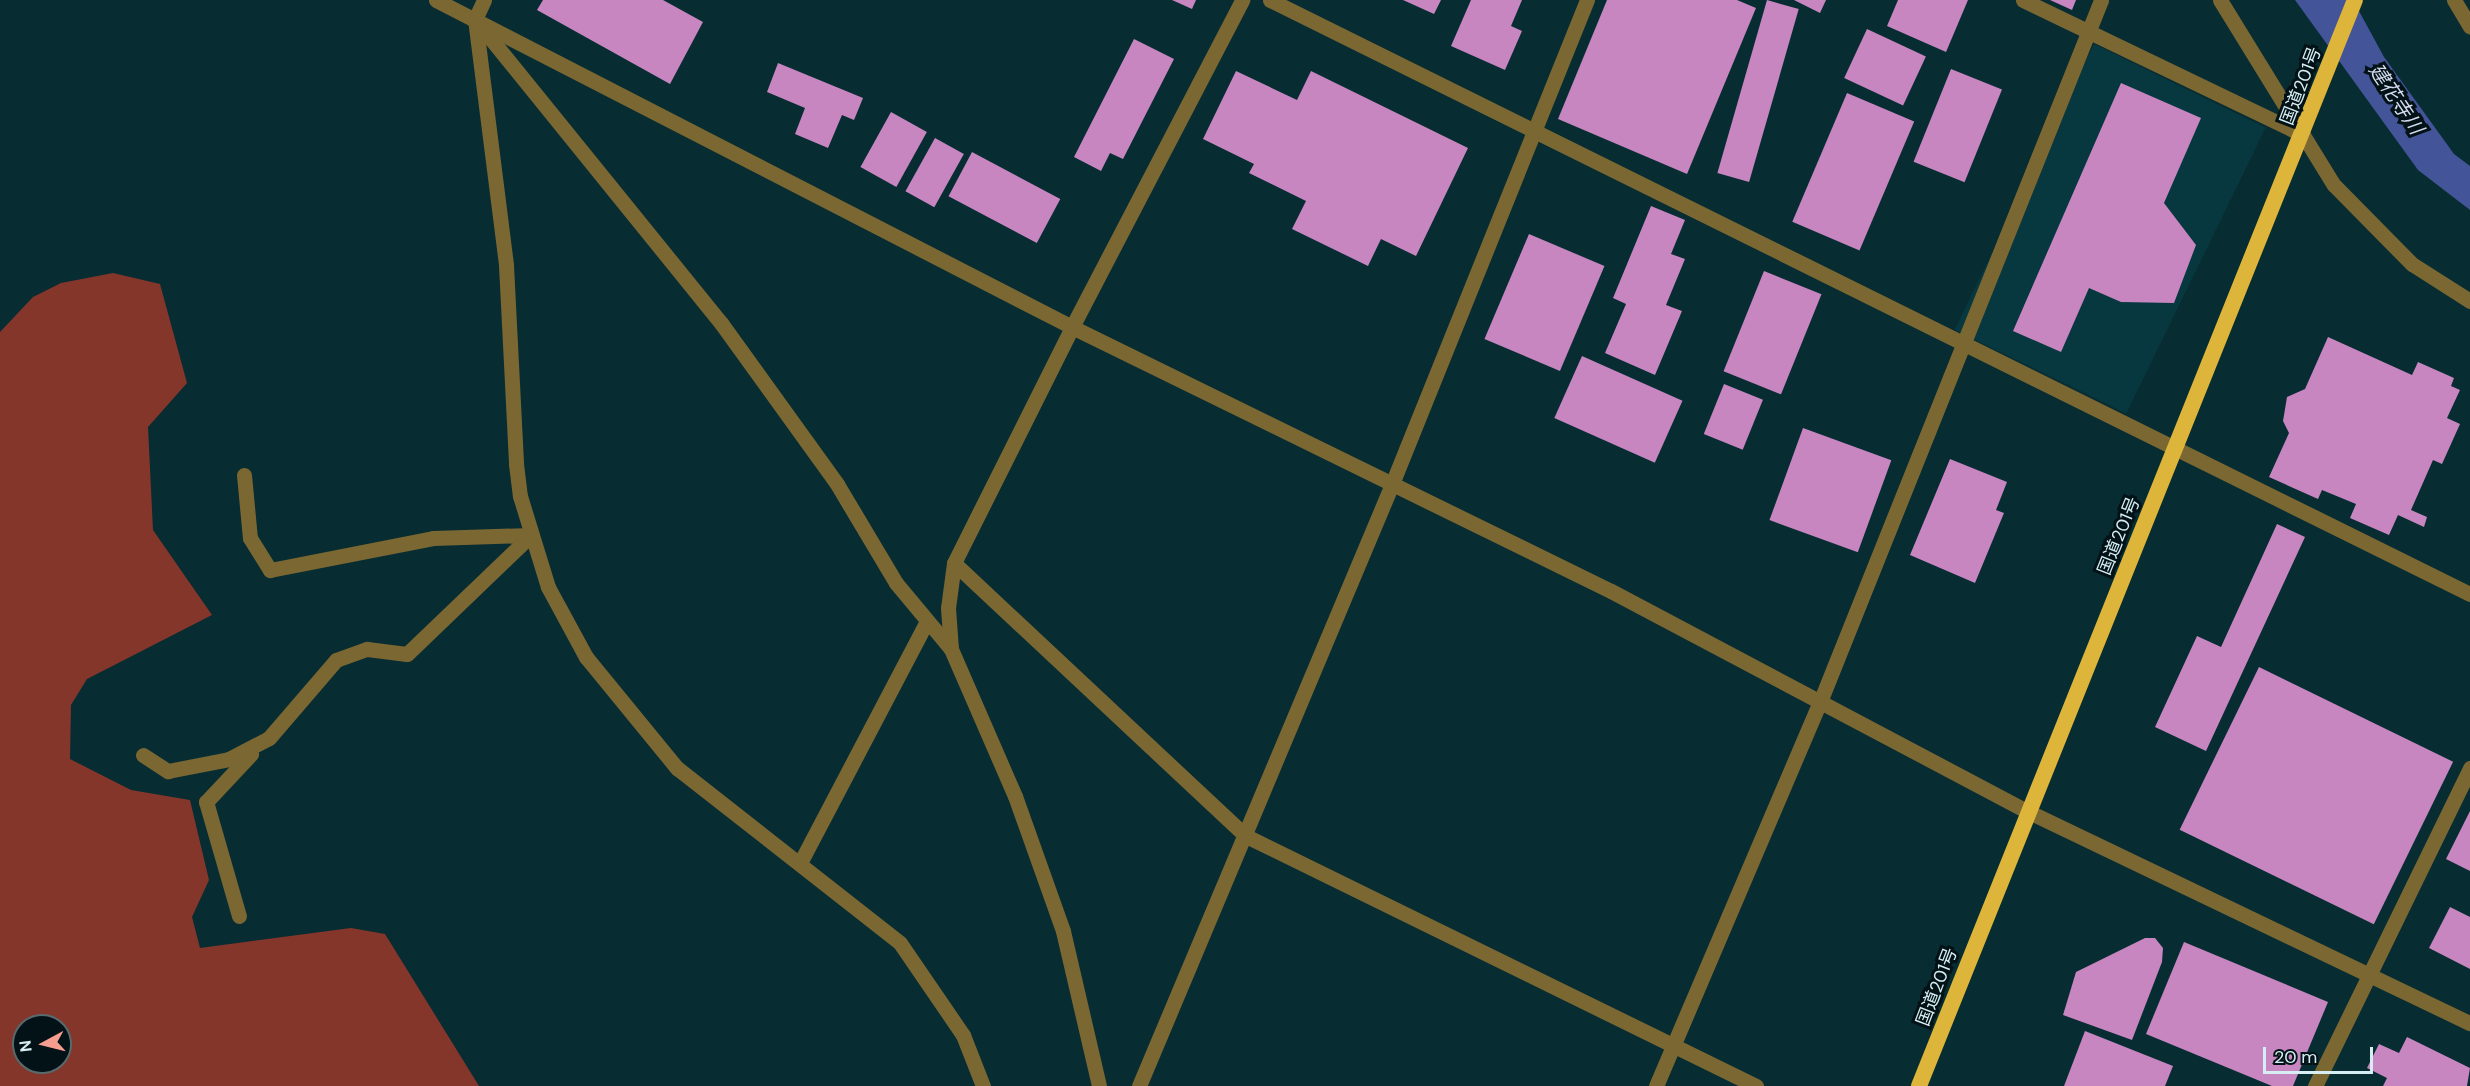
<!DOCTYPE html>
<meta charset="utf-8">
<style>
body{margin:0}
#map{position:relative;width:2470px;height:1086px;overflow:hidden;background:#072c32;font-family:"DM Sans","Noto Sans JP",sans-serif}
div>[style]{position:absolute}
[style*='--x']{left:calc(var(--x)*1px);top:calc(var(--y)*1px);width:calc(var(--w)*1px);rotate:calc(var(--a)*1deg)}
.built>*{inset:0;background:#08383f;transform-origin:0 0}
.forest>*{inset:0;background:#84362b}
.water>*{inset:0;background:#435598}
.building>*{inset:0;background:#c786c0;transform-origin:0 0}
.minor>*{height:15px;margin:-7.5px;padding:0 7.5px;transform-origin:7.5px;border-radius:7.5px;background:#7a6732}
.tertiary>*{height:15px;margin:-7.5px;padding:0 7.5px;transform-origin:7.5px;border-radius:7.5px;background:#7a6732}
.trunk>*{height:16px;margin:-8px;padding:0 8px;transform-origin:8px;border-radius:8px;background:#dcb53a}
span{translate:-50% -50%;white-space:nowrap;text-align:center;line-height:1.15;-webkit-text-stroke:6px #021216;paint-order:stroke}
.street-label{font-size:18px;color:#d6eef3}
.water-label{font-size:20px;color:#d4dbef;font-style:italic}
.north{position:absolute;left:12px;top:1014px;width:60px;height:60px;box-sizing:border-box;background:#021216;border:2px solid #576a6e;border-radius:50%;rotate:263deg;font-size:16px;font-weight:700;line-height:24px;text-align:center;color:#d6eef3}
.north::after{content:'';display:block;margin:auto;width:21px;height:27px;background:#f59d8e;clip-path:polygon(50% 0,100% 100%,50% 72%,0 100%)}
.scale{position:absolute;left:2263px;top:1047px;width:110px;height:27px;box-sizing:border-box;border:3px solid #d6eef3;border-top:0;padding-left:8px;font-size:18px;line-height:21px;white-space:nowrap;color:#d6eef3;-webkit-text-stroke:4px #021216;paint-order:stroke}
</style>
<div id="map">
<div class="built">
<i style="left:2094px;top:44px;width:191px;height:318px;rotate:26deg"></i>
</div>
<div class="forest">
<i style="clip-path:polygon(evenodd,113px 273px,160px 284px,187px 383px,148px 427px,153px 530px,212px 615px,87px 679px,71px 705px,70px 759px,131px 790px,190px 800px,209px 880px,192px 917px,200px 948px,351px 928px,385px 934px,479px 1086px,0 1086px,0 332px,33px 297px,61px 283px,113px 273px,24px 1026px,60px 1026px,60px 1062px,24px 1062px,24px 1026px)"></i>
</div>
<div class="water">
<i style="clip-path:polygon(2295px 0,2353px 0,2384px 57px,2454px 154px,2470px 166px,2470px 210px,2418px 170px)"></i>
</div>
<div class="building">
<i style="clip-path:polygon(543px 0,663px 0,703px 22px,670px 84px,537px 10px)"></i>
<i style="clip-path:polygon(1172px 0,1196px 0,1192px 9px)"></i>
<i style="clip-path:polygon(1403px 0,1441px 0,1434px 14px)"></i>
<i style="clip-path:polygon(1471px 0,1522px 0,1511px 26px,1522px 31px,1505px 70px,1451px 46px)"></i>
<i style="clip-path:polygon(1607px 0,1737px 0,1756px 8px,1687px 174px,1558px 119px)"></i>
<i style="left:1767px;top:0;width:33px;height:180px;rotate:16deg"></i>
<i style="clip-path:polygon(1794px 0,1826px 0,1820px 13px)"></i>
<i style="clip-path:polygon(1898px 0,1968px 0,1946px 52px,1887px 26px)"></i>
<i style="clip-path:polygon(2050px 0,2076px 0,2072px 10px)"></i>
<i style="left:1867px;top:29px;width:65px;height:54px;rotate:25deg"></i>
<i style="clip-path:polygon(1134px 39px,1174px 59px,1123px 159px,1110px 153px,1101px 171px,1074px 157px)"></i>
<i style="clip-path:polygon(778px 63px,863px 98px,854px 120px,842px 115px,828px 148px,795px 134px,805px 108px,767px 92px)"></i>
<i style="left:1951px;top:69px;width:55px;height:100px;rotate:22deg"></i>
<i style="clip-path:polygon(1236px 71px,1297px 100px,1311px 71px,1468px 148px,1416px 256px,1381px 239px,1368px 266px,1292px 229px,1306px 201px,1249px 173px,1254px 164px,1203px 139px)"></i>
<i style="clip-path:polygon(2121px 83px,2201px 118px,2164px 203px,2196px 245px,2174px 303px,2121px 302px,2089px 288px,2061px 352px,2013px 331px)"></i>
<i style="left:1847px;top:93px;width:73px;height:140px;rotate:23deg"></i>
<i style="left:891px;top:112px;width:41px;height:63px;rotate:29deg"></i>
<i style="left:935px;top:138px;width:33px;height:61px;rotate:29deg"></i>
<i style="left:972px;top:152px;width:100px;height:50px;rotate:28deg"></i>
<i style="clip-path:polygon(1651px 206px,1685px 220px,1671px 254px,1685px 259px,1666px 305px,1682px 311px,1655px 375px,1605px 353px,1626px 304px,1613px 298px)"></i>
<i style="left:1529px;top:234px;width:82px;height:114px;rotate:23deg"></i>
<i style="left:1764px;top:271px;width:62px;height:108px;rotate:22deg"></i>
<i style="clip-path:polygon(2328px 337px,2412px 375px,2418px 362px,2454px 378px,2451px 386px,2460px 390px,2447px 418px,2460px 424px,2442px 464px,2433px 460px,2411px 510px,2427px 517px,2424px 527px,2398px 515px,2389px 535px,2350px 518px,2356px 504px,2322px 490px,2318px 499px,2269px 477px,2289px 433px,2283px 421px,2287px 397px,2305px 389px)"></i>
<i style="left:1582px;top:356px;width:110px;height:68px;rotate:24deg"></i>
<i style="left:1724px;top:384px;width:42px;height:54px;rotate:22deg"></i>
<i style="left:1803px;top:428px;width:94px;height:98px;rotate:20deg"></i>
<i style="clip-path:polygon(1950px 459px,2007px 482px,1996px 510px,2004px 513px,1975px 583px,1910px 555px)"></i>
<i style="clip-path:polygon(2277px 524px,2305px 537px,2206px 751px,2155px 727px,2197px 636px,2221px 647px)"></i>
<i style="left:2259px;top:667px;width:216px;height:181px;rotate:26deg"></i>
<i style="clip-path:polygon(2470px 811px,2470px 871px,2446px 859px)"></i>
<i style="clip-path:polygon(2450px 907px,2470px 917px,2470px 969px,2429px 948px)"></i>
<i style="clip-path:polygon(2145px 938px,2155px 938px,2163px 948px,2162px 962px,2132px 1040px,2063px 1015px,2076px 972px)"></i>
<i style="clip-path:polygon(2184px 942px,2328px 1002px,2293px 1086px,2272px 1086px,2146px 1034px)"></i>
<i style="clip-path:polygon(2085px 1031px,2173px 1066px,2165px 1086px,2064px 1086px)"></i>
<i style="clip-path:polygon(2407px 1037px,2470px 1068px,2467px 1086px,2383px 1086px,2387px 1078px,2367px 1068px,2379px 1044px,2399px 1053px)"></i>
</div>
<div class="minor">
<i style="--x:484;--y:0;--w:21;--a:115"></i>
<i style="--x:475;--y:19;--w:248;--a:82.8"></i>
<i style="--x:506;--y:265;--w:199;--a:87.1"></i>
<i style="--x:516;--y:464;--w:32;--a:83"></i>
<i style="--x:520;--y:496;--w:95;--a:72.9"></i>
<i style="--x:548;--y:587;--w:80;--a:61.5"></i>
<i style="--x:586;--y:657;--w:144;--a:50.7"></i>
<i style="--x:677;--y:768;--w:283;--a:38.1"></i>
<i style="--x:900;--y:943;--w:112;--a:55.6"></i>
<i style="--x:963;--y:1035;--w:55;--a:68.6"></i>
<i style="--x:1270;--y:0;--w:1339;--a:26.34"></i>
<i style="--x:2023;--y:0;--w:311;--a:25.7"></i>
<i style="--x:2220;--y:0;--w:217;--a:58.4"></i>
<i style="--x:2334;--y:185;--w:111;--a:45.4"></i>
<i style="--x:2412;--y:264;--w:69;--a:32.5"></i>
<i style="--x:2454;--y:0;--w:31;--a:59"></i>
<i style="--x:1072;--y:327;--w:369;--a:-62.5"></i>
<i style="--x:244;--y:475;--w:63;--a:84.6"></i>
<i style="--x:250;--y:538;--w:38;--a:58"></i>
<i style="--x:270;--y:570;--w:166;--a:-11.1"></i>
<i style="--x:433;--y:538;--w:98;--a:-1.8"></i>
<i style="--x:954;--y:563;--w:400;--a:43.1"></i>
<i style="--x:1246;--y:836;--w:568;--a:26.11"></i>
<i style="--x:143;--y:755;--w:30;--a:33"></i>
<i style="--x:168;--y:771;--w:62;--a:-11.1"></i>
<i style="--x:229;--y:759;--w:45;--a:-27.7"></i>
<i style="--x:269;--y:738;--w:103;--a:-49.3"></i>
<i style="--x:336;--y:660;--w:33;--a:-20"></i>
<i style="--x:367;--y:649;--w:40;--a:7.1"></i>
<i style="--x:407;--y:654;--w:172;--a:-43.8"></i>
<i style="--x:800;--y:863;--w:273;--a:-62.3"></i>
<i style="--x:239;--y:916;--w:119;--a:-106.1"></i>
<i style="--x:206;--y:802;--w:66;--a:-46.8"></i>
<i style="--x:1139;--y:1086;--w:653;--a:-67.2"></i>
<i style="--x:1392;--y:484;--w:522;--a:-68.06"></i>
<i style="--x:1656;--y:1086;--w:418;--a:-66.9"></i>
<i style="--x:1820;--y:702;--w:756;--a:-68.18"></i>
<i style="--x:2315;--y:1086;--w:354;--a:-64"></i>
</div>
<div class="tertiary">
<i style="--x:436;--y:0;--w:715;--a:27.21"></i>
<i style="--x:1072;--y:327;--w:600;--a:26.1"></i>
<i style="--x:1611;--y:591;--w:471;--a:27.9"></i>
<i style="--x:2027;--y:811;--w:491;--a:25.6"></i>
<i style="--x:478;--y:23;--w:386;--a:51"></i>
<i style="--x:721;--y:323;--w:198;--a:54.2"></i>
<i style="--x:837;--y:484;--w:115;--a:59.2"></i>
<i style="--x:896;--y:583;--w:86;--a:50.2"></i>
<i style="--x:951;--y:649;--w:160;--a:66.5"></i>
<i style="--x:1015;--y:796;--w:143;--a:70.4"></i>
<i style="--x:1063;--y:931;--w:159;--a:76.9"></i>
<i style="--x:951;--y:649;--w:41;--a:-94.2"></i>
<i style="--x:948;--y:608;--w:45;--a:-82.4"></i>
<i style="--x:954;--y:563;--w:264;--a:-63.4"></i>
</div>
<div class="trunk">
<i style="--x:1919;--y:1086;--w:1170;--a:-68.13"></i>
</div>
<div class="street-label">
<span style="left:2301px;top:86px;rotate:-69deg">国道201号</span>
<span style="left:2119px;top:536px;rotate:-68deg">国道201号</span>
<span style="left:1937px;top:987px;rotate:-69deg">国道201号</span>
</div>
<div class="water-label">
<span style="left:2396px;top:99px;rotate:56deg">建花寺川</span>
</div>
<div class="north">N</div>
<div class="scale">20 m</div>
</div>
